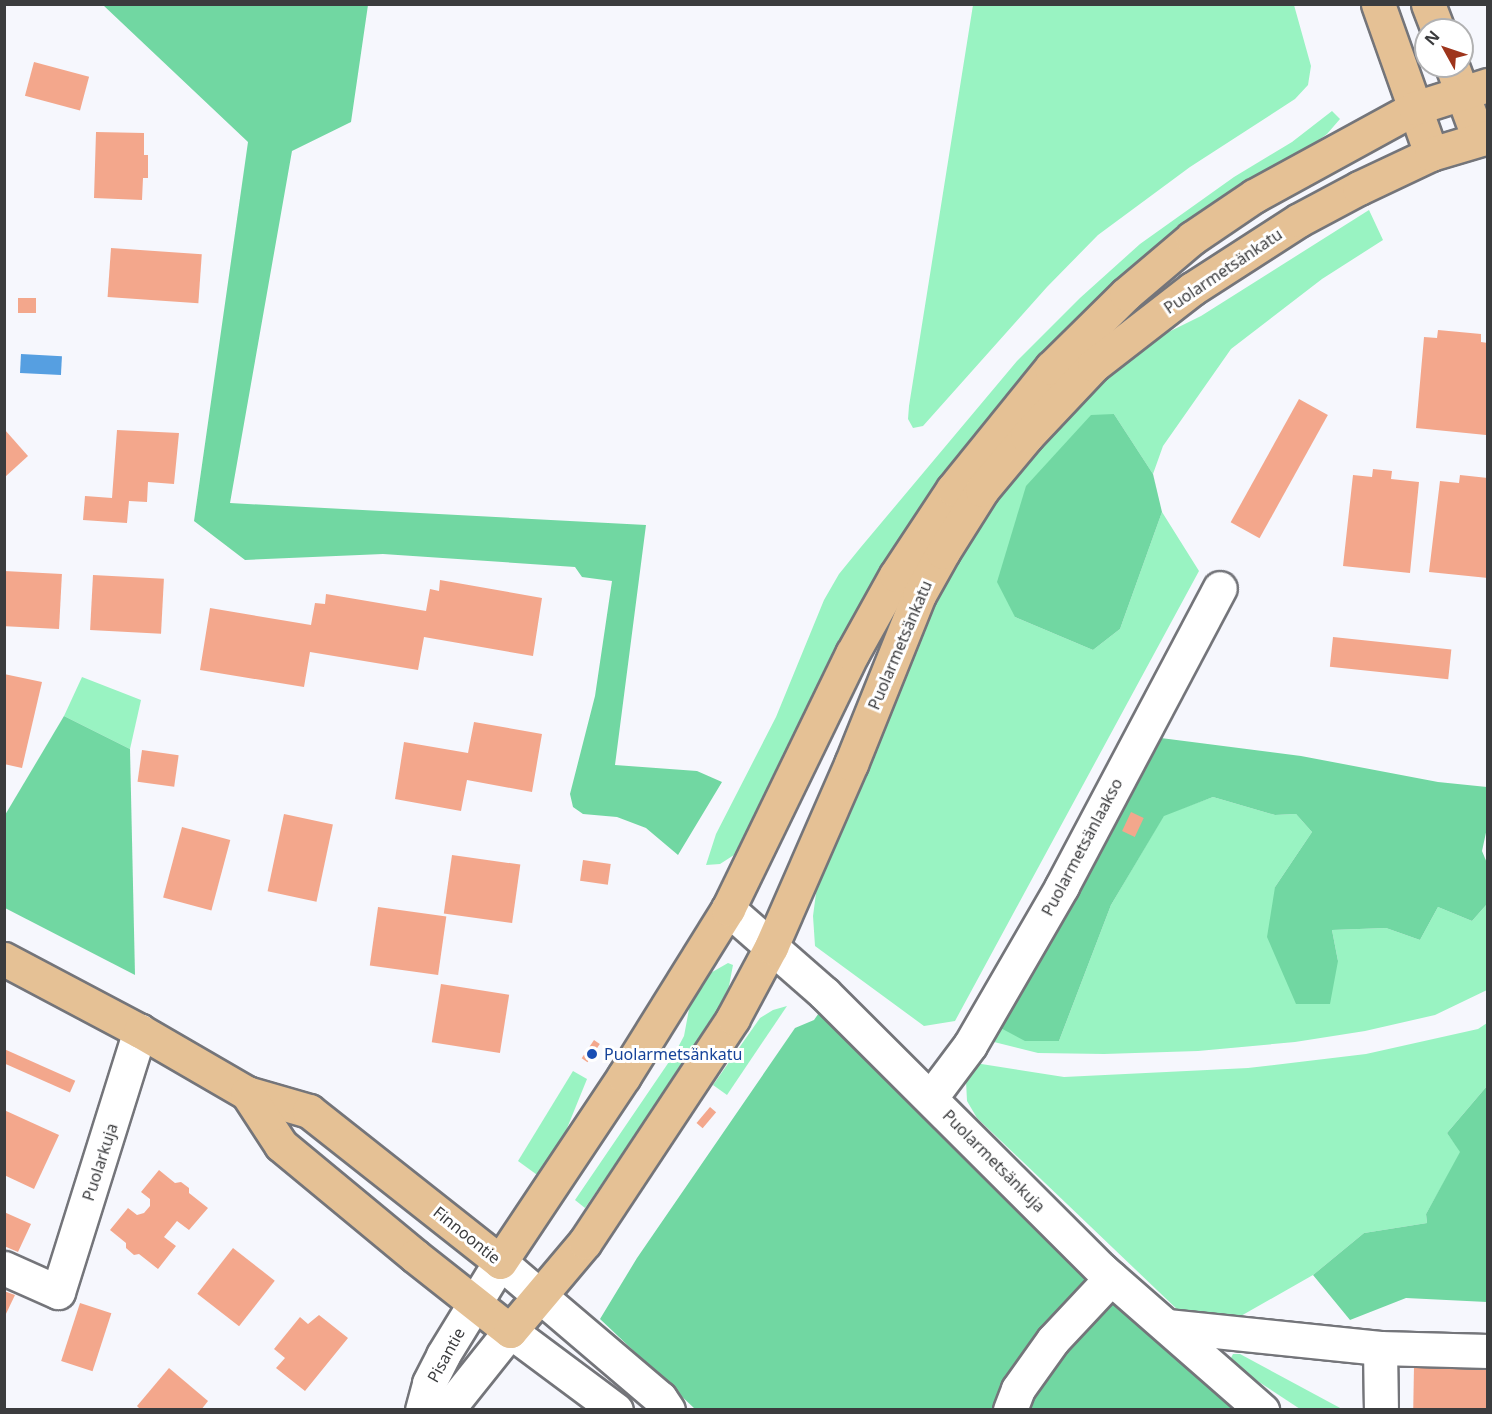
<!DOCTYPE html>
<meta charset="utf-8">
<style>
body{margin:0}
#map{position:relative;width:1492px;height:1414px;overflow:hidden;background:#f6f7fd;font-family:"Noto Sans",sans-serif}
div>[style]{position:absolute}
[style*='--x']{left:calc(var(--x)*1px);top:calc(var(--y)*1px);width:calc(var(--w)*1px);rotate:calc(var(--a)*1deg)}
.green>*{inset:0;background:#99f3c2}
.forest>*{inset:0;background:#71d7a2}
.water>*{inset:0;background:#569fe1;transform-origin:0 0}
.building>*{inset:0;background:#f3a78c;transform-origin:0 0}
.roads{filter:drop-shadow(2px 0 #74757a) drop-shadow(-2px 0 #74757a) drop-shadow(0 2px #74757a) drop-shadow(0 -2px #74757a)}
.minor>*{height:33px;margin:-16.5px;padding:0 16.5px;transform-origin:16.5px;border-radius:16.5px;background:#fff}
.major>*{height:33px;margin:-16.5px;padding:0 16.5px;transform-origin:16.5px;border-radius:16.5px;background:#e5c195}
.dots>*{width:16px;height:16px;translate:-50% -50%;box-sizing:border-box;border:3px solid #fff;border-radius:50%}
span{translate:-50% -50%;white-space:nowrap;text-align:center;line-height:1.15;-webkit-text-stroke:6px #fff;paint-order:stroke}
.street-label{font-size:16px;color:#3b3c3e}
.transit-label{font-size:16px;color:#164399}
.left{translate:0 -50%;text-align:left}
.frame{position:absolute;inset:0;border:6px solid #3b3c3e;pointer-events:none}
.north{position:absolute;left:1414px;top:18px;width:60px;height:60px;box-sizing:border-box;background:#fff;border:2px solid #b1b1b2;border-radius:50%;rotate:310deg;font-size:16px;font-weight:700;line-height:24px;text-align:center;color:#3b3c3e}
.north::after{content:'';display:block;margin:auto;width:21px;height:27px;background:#9e351c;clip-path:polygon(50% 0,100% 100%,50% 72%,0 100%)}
</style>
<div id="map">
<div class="green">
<i style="clip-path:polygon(973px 5px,1294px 5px,1311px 66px,1308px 85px,1295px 99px,1190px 167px,1098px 235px,1047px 287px,923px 426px,913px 428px,908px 419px,909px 406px)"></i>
<i style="clip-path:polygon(1332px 111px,1340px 119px,1327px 134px,1080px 318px,747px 837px,734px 855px,720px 864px,706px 865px,716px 834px,776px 717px,824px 600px,839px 574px,861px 547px,1017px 361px,1080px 298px,1140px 244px,1234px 177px,1292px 142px)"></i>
<i style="clip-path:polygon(1369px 210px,1383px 240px,1322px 279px,1231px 349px,1163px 446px,1153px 474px,1114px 414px,1015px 617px,1093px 650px,1120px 629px,1162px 512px,1199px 571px,955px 1021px,924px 1026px,815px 946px,813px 916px,818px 878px,900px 668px,977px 519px,1031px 455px,1128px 352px,1201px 316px)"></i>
<i style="clip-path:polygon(82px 677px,141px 700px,130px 749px,64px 716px)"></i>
<i style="clip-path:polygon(1213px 797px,1275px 815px,1296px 814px,1312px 832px,1275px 887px,1338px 961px,1332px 930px,1386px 928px,1420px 940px,1438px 907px,1472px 921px,1487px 904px,1487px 990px,1435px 1015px,1365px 1031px,1295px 1042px,1198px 1051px,1104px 1054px,1038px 1053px,986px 1040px,995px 1025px,1059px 1041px,1111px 905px,1164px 815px)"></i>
<i style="clip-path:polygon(728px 963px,733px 965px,729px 986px,719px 1007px,693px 1051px,585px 1208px,575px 1200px,675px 1053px,684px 1036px,690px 1004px,698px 987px,707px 975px)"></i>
<i style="clip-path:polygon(787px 1006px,727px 1095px,713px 1085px,760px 1018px,773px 1010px)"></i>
<i style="clip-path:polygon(1487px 1023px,1487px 1086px,1447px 1133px,1461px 1152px,1426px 1214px,1427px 1223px,1364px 1233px,1313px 1275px,1232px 1321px,1181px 1313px,977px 1118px,967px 1101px,966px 1081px,975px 1063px,1064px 1077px,1248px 1068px,1366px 1054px,1478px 1029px)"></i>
<i style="clip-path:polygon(573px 1071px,587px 1079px,561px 1143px,540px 1177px,518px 1161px)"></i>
<i style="clip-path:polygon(1233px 1354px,1240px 1354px,1342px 1409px,1300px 1409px,1233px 1365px,1231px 1358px)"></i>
</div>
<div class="forest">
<i style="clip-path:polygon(103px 5px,368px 5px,351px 122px,292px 151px,230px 503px,646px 525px,615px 765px,697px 771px,722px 782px,678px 855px,646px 828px,617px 817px,583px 814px,573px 807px,570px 794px,595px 696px,612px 581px,582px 577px,575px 567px,383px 554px,245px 560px,194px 521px,248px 142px)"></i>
<i style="clip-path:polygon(1114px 414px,1153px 474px,1162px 512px,1120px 629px,1093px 650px,1015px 617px,997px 582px,1026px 486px,1091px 415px)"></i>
<i style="clip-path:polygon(64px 716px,130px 749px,135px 975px,5px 908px,5px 815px)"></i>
<i style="clip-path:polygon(1153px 737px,1301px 756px,1438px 782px,1487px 787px,1487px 828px,1482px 851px,1487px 863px,1487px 904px,1472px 921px,1438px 907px,1420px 940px,1386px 928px,1332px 930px,1338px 961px,1330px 1004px,1296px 1004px,1267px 937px,1275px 887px,1312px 832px,1296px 814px,1275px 815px,1213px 797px,1164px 816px,1111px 905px,1059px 1041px,1025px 1041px,995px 1025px)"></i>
<i style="clip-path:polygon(821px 1010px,1074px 1260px,1234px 1409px,695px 1409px,600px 1319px,637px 1258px,795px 1028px,814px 1020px)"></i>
<i style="clip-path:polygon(1487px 1086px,1487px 1302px,1406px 1298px,1350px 1320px,1313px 1275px,1364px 1233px,1427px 1223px,1426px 1214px,1460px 1152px,1447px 1133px)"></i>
</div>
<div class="water">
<i style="left:21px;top:354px;width:41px;height:19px;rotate:3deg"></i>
</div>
<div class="building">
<i style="left:34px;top:62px;width:57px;height:35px;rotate:15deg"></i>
<i style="clip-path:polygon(96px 132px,144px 133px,144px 155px,148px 155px,148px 178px,143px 178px,142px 200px,94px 198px)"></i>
<i style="left:111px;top:248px;width:91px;height:49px;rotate:4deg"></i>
<i style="left:18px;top:298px;width:18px;height:15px"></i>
<i style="clip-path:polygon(1438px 330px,1481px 334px,1481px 342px,1488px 343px,1486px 435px,1416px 428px,1424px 337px,1437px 338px)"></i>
<i style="left:1299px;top:399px;width:33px;height:141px;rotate:29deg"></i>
<i style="clip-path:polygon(5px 430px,28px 456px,5px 477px)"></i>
<i style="clip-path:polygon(117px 430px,179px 433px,174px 484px,148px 482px,147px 502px,129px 501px,127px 523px,83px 520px,85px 496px,112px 498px)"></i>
<i style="clip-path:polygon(1373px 469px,1392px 471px,1391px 479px,1419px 482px,1410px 573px,1343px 566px,1353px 475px,1372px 477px)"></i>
<i style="clip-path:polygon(1460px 475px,1488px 478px,1488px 578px,1429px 572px,1440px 481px,1459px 483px)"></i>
<i style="left:4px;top:571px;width:58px;height:55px;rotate:3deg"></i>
<i style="left:93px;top:575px;width:71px;height:55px;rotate:3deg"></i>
<i style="clip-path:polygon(440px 580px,542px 598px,533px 656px,424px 637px,418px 670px,310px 652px,304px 687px,200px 670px,210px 608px,311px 625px,315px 603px,325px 604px,326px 594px,426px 611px,430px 589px,439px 591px)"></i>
<i style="left:1333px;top:637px;width:119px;height:30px;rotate:6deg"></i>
<i style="clip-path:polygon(4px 674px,42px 682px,22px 768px,4px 764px)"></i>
<i style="clip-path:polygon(474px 722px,542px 734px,532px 792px,467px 780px,461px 811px,395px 799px,404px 742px,468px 753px)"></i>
<i style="left:142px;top:750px;width:37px;height:32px;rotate:8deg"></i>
<i style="left:1131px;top:812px;width:14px;height:21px;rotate:25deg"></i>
<i style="left:284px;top:814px;width:50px;height:79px;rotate:12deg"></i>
<i style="left:182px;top:827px;width:50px;height:73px;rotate:15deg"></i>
<i style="left:452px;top:855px;width:69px;height:59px;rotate:8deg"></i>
<i style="left:583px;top:860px;width:28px;height:21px;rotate:8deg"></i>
<i style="left:378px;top:907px;width:69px;height:59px;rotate:8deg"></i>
<i style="left:441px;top:984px;width:69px;height:59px;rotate:9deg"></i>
<i style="left:594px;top:1040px;width:7px;height:22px;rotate:34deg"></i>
<i style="left:4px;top:1049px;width:78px;height:13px;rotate:24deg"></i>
<i style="left:710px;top:1107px;width:8px;height:21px;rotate:40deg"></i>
<i style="clip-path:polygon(4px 1110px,59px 1135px,34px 1189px,4px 1175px)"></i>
<i style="clip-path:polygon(159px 1170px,175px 1183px,181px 1182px,189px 1188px,189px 1193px,208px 1208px,189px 1230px,177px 1221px,164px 1237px,176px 1246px,158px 1269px,139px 1254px,134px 1255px,126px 1248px,126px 1243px,110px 1230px,128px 1208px,137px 1215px,144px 1213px,150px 1206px,150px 1199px,141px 1192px)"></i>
<i style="clip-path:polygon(4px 1212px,31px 1224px,18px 1252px,4px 1246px)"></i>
<i style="left:233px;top:1248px;width:53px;height:58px;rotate:38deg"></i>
<i style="clip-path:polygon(4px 1291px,15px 1295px,4px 1318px)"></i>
<i style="left:80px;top:1303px;width:33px;height:61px;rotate:18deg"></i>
<i style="clip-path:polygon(319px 1315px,348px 1338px,305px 1391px,276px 1368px,285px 1358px,274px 1349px,300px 1317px,308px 1324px)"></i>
<i style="left:1414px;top:1366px;width:74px;height:44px;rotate:1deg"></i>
<i style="clip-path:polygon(169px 1368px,208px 1401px,201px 1410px,141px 1410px,137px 1406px)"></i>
</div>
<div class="roads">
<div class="minor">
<i style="--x:728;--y:909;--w:128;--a:41.2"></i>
<i style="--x:824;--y:993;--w:392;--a:44.9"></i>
<i style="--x:1102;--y:1270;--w:213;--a:41.2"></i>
<i style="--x:931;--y:1097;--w:65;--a:-53.1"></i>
<i style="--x:970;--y:1045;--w:184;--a:-59.9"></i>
<i style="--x:1062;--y:886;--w:337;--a:-62.1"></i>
<i style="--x:4;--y:1268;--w:59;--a:24"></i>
<i style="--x:58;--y:1292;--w:274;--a:-72.6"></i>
<i style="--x:1167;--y:1326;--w:214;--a:5.9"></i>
<i style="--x:1380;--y:1348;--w:108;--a:1.6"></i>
<i style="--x:1380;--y:1348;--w:62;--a:89.1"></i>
<i style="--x:422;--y:1410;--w:28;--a:-75"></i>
<i style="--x:429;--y:1383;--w:31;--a:-63"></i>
<i style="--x:443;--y:1355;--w:109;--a:-58.5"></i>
<i style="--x:500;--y:1262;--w:210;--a:40.4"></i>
<i style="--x:660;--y:1398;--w:14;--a:56"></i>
<i style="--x:447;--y:1410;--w:101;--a:-51.4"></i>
<i style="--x:510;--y:1331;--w:132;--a:36.7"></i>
<i style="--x:1010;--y:1410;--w:22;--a:-69"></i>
<i style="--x:1018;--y:1389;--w:60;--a:-54.5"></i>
<i style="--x:1053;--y:1340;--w:85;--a:-46.9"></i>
</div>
<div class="major">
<i style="--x:1378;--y:4;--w:159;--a:70.5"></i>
<i style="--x:1428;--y:4;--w:28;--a:69"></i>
<i style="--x:1452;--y:66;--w:78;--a:69.7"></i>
<i style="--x:4;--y:959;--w:154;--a:27.9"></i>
<i style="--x:140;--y:1031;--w:124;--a:30.1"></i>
<i style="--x:247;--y:1093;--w:65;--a:16.2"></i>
<i style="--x:309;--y:1111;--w:243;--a:38.3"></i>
<i style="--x:500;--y:1262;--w:224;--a:-56.3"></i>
<i style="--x:624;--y:1076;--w:197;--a:-58.1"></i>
<i style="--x:728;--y:909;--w:284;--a:-64.1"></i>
<i style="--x:852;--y:654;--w:90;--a:-60.9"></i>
<i style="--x:896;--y:575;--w:103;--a:-56.5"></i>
<i style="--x:953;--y:489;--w:156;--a:-51"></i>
<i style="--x:1051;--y:368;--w:105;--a:-44.6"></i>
<i style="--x:1126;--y:294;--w:87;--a:-40.3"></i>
<i style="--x:1192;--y:238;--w:75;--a:-34.1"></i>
<i style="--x:1254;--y:196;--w:183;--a:-28.7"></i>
<i style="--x:1415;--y:108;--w:77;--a:-17.5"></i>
<i style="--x:247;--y:1093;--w:62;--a:56.8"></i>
<i style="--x:281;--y:1145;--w:174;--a:39.6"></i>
<i style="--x:415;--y:1256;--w:121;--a:38.3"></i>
<i style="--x:510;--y:1331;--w:116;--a:-49.9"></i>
<i style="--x:585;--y:1242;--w:268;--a:-56.5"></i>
<i style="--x:733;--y:1018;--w:81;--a:-61.8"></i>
<i style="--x:771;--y:947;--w:200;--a:-66.4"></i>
<i style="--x:851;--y:764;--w:182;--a:-68.1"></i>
<i style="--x:919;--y:595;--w:49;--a:-60.8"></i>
<i style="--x:943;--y:552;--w:73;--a:-57.8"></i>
<i style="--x:982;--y:490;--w:70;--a:-50.2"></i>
<i style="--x:1027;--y:436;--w:98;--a:-46.7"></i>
<i style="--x:1094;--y:365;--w:124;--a:-37.8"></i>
<i style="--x:1192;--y:289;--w:127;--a:-32.8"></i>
<i style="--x:1299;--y:220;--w:68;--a:-28.1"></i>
<i style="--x:1359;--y:188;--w:80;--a:-25.3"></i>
<i style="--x:1431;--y:154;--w:59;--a:-16.6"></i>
</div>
</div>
<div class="dots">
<i style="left:592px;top:1054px;background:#1a4fb4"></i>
</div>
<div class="street-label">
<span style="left:1223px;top:271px;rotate:-34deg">Puolarmetsänkatu</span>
<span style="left:900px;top:645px;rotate:-67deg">Puolarmetsänkatu</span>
<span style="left:1082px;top:847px;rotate:-62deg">Puolarmetsänlaakso</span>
<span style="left:994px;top:1161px;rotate:45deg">Puolarmetsänkuja</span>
<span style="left:100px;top:1162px;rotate:-72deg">Puolarkuja</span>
<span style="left:467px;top:1235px;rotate:39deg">Finnoontie</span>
<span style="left:446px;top:1355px;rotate:-61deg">Pisantie</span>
</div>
<div class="transit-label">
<span class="left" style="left:604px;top:1054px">Puolarmetsänkatu</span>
</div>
<div class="frame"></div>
<div class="north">N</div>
</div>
